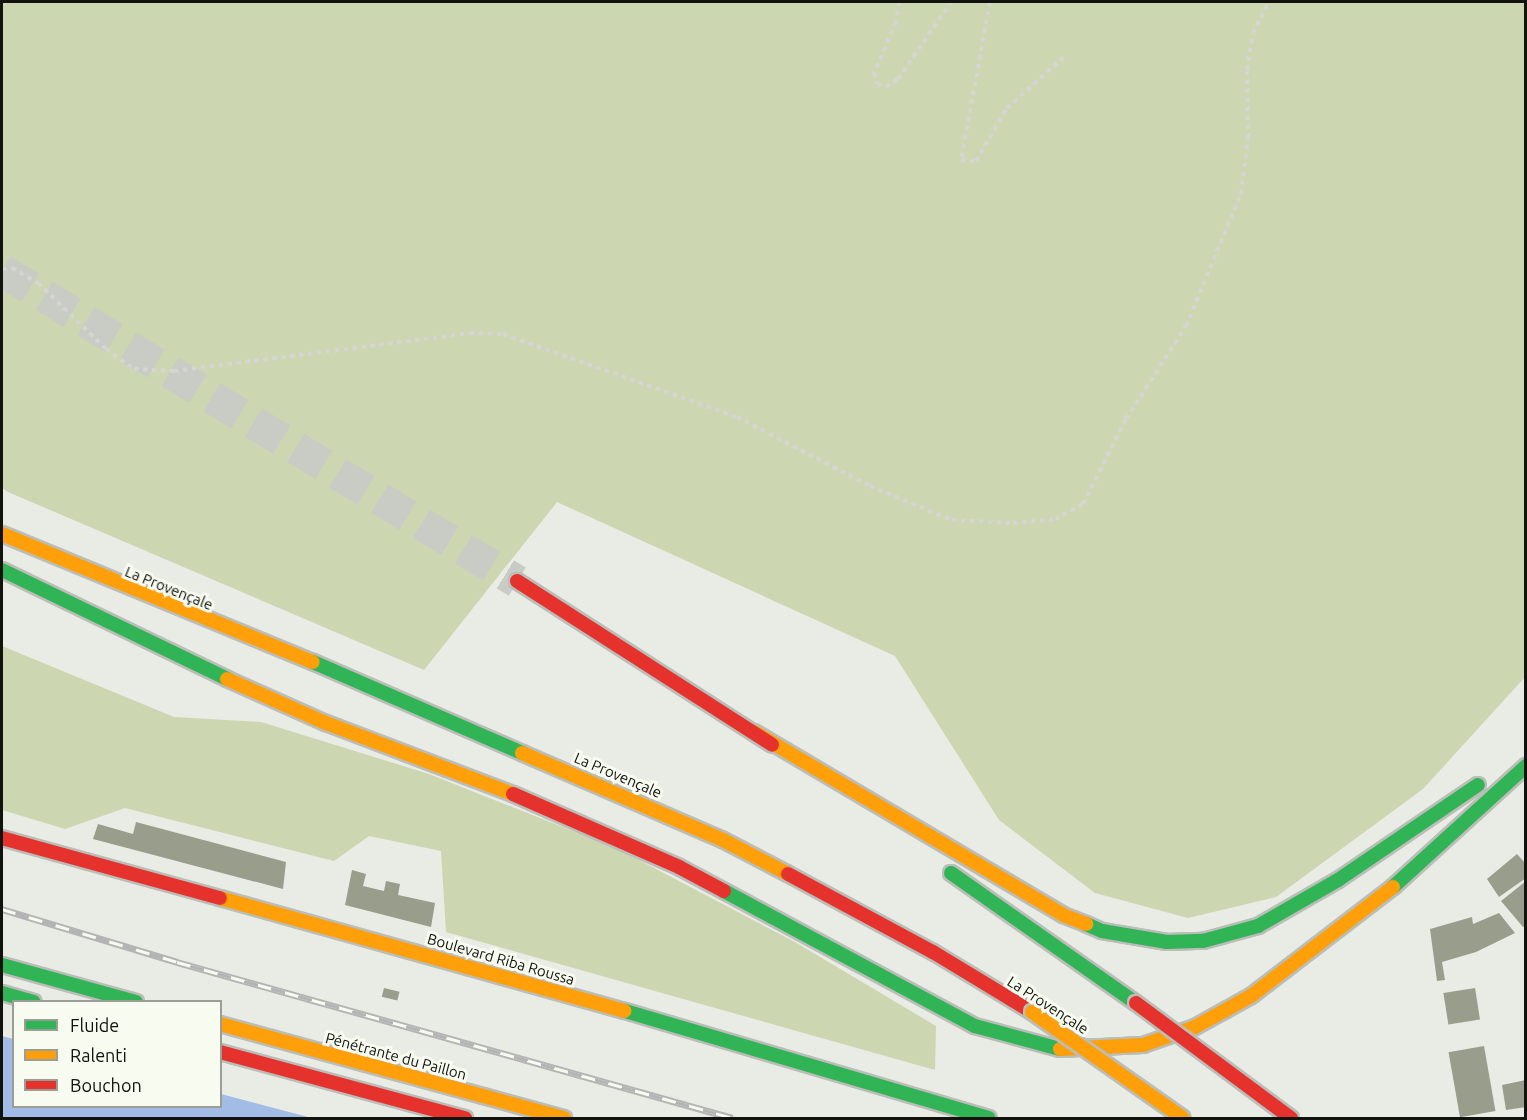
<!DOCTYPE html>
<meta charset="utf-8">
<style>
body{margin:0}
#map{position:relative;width:1527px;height:1120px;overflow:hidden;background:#e9ebe5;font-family:Ubuntu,sans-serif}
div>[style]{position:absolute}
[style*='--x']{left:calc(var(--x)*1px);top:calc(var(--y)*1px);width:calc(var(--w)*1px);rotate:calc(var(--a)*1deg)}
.green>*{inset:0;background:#ccd6b0}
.water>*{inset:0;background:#a2bce6}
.building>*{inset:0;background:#999d8c;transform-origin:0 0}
.highway-tunnel>*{height:33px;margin-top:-16.5px;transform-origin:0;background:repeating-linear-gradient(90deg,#c9cbc5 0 33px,transparent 0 49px)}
.path>*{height:4px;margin-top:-2px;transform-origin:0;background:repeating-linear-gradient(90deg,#d5d5d3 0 4.5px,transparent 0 9px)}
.roads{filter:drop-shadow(2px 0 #bbbdb8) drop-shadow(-2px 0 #bbbdb8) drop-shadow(0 2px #bbbdb8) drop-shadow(0 -2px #bbbdb8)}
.fast>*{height:14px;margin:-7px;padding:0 7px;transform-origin:7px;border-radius:7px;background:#30b455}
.slow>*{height:14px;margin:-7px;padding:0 7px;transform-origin:7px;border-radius:7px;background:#ff9f0a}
.jam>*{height:14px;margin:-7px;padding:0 7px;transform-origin:7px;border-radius:7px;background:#e5322d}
.rail>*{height:7px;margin-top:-3.5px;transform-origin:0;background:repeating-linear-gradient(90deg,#f8fbef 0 14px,#b3b4b3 0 28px);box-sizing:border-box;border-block:2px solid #b3b4b3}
.bridges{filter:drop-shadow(2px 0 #bbbdb8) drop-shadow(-2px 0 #bbbdb8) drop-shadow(0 2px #bbbdb8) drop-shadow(0 -2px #bbbdb8)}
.slow-bridge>*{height:14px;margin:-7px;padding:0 7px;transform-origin:7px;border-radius:7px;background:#ff9f0a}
.jam-bridge>*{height:14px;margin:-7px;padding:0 7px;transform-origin:7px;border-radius:7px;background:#e5322d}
span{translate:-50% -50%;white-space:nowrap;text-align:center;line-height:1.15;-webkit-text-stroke:6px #f8fbef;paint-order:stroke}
.street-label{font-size:15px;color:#12130f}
.frame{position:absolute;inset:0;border:3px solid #12130f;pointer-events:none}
.legend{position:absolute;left:12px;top:1000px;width:210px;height:108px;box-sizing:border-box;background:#f8fbef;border:2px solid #9c9e95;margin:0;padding:8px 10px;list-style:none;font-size:18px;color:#12130f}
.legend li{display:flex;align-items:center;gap:12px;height:30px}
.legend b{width:30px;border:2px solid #9c9e95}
</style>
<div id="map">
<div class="green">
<i style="clip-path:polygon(2px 2px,1525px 2px,1525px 677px,1423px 789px,1276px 897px,1188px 918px,1095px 893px,999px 820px,895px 656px,557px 502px,424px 670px,8px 492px,2px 488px)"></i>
<i style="clip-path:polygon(2px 646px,174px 717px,261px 722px,429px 774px,618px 849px,795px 942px,936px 1026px,935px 1070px,446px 932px,441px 851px,369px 836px,334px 861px,125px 808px,65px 829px,2px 810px)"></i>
</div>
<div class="water">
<i style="clip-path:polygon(2px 1036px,13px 1039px,14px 1106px,220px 1106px,221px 1094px,312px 1118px,2px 1118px)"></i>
</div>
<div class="building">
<i style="clip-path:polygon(136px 822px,286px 862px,283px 889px,93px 839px,98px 824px,133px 834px)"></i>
<i style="clip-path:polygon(1517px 854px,1526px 864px,1526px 878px,1499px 897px,1487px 879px)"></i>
<i style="clip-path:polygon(352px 870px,366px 874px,363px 886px,384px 891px,386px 881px,400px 884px,398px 895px,435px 903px,431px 927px,345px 905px)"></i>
<i style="clip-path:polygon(1526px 881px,1526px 925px,1523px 927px,1501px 901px)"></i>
<i style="clip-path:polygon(1499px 913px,1515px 933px,1476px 952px,1442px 962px,1445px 980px,1437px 981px,1430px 929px,1472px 917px,1473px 924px)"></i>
<i style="left:384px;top:988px;width:16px;height:9px;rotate:14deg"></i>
<i style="left:1475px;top:988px;width:32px;height:32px;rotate:81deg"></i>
<i style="left:1484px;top:1046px;width:66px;height:36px;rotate:80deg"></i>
<i style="clip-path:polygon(1526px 1080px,1526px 1107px,1506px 1110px,1502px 1085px)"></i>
</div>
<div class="highway-tunnel">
<i style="--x:2;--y:270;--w:602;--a:31.13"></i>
</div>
<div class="path">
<i style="--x:899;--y:2;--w:20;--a:99"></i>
<i style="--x:896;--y:22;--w:56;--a:113.3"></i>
<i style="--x:874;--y:73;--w:11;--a:75"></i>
<i style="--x:877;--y:84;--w:9;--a:18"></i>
<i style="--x:886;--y:87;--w:14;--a:-34"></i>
<i style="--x:898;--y:79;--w:93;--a:-55.5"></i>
<i style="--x:990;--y:2;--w:161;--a:100.4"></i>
<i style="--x:961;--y:160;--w:15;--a:4"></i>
<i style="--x:976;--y:161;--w:61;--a:-59.7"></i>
<i style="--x:1007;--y:108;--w:76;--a:-41.8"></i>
<i style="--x:2;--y:269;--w:10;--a:-6"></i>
<i style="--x:12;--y:268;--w:30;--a:30"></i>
<i style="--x:38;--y:283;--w:95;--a:44.1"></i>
<i style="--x:106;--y:349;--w:34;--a:36"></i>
<i style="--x:134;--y:369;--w:40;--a:2.9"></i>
<i style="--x:174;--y:371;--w:298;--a:-7.3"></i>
<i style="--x:470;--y:333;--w:33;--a:2"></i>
<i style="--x:503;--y:334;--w:248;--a:19.5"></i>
<i style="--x:737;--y:417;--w:150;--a:27.4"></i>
<i style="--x:870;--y:486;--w:89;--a:22.5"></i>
<i style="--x:952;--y:520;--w:61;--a:2.8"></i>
<i style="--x:1013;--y:523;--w:42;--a:-5.4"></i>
<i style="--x:1055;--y:519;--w:32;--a:-28"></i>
<i style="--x:1083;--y:504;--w:95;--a:-63.2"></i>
<i style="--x:1126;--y:419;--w:111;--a:-57.2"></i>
<i style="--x:1186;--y:326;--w:143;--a:-67.4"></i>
<i style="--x:1241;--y:194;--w:56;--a:-82.9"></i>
<i style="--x:1248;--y:138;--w:68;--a:-90.8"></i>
<i style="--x:1247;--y:70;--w:37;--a:-81"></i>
<i style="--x:1253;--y:33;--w:35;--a:-63"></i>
</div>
<div class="roads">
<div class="fast">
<i style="--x:2;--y:570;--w:250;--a:25.8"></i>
<i style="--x:313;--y:662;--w:228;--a:23.5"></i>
<i style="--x:951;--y:873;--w:226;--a:35.1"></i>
<i style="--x:1393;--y:887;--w:180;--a:-42.3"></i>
<i style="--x:724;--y:891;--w:285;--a:28.3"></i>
<i style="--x:975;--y:1026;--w:88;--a:15.1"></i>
<i style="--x:1086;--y:924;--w:17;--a:24"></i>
<i style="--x:1102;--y:931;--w:66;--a:9.6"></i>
<i style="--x:1167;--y:942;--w:36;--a:-2"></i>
<i style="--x:1203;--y:941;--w:57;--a:-15.3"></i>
<i style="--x:1258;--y:926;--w:92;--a:-29.9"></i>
<i style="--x:1338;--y:880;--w:169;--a:-34.2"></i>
<i style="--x:2;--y:965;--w:139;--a:15.4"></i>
<i style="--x:2;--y:993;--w:33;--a:16"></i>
<i style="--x:625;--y:1011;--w:379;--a:16.4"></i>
</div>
<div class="slow">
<i style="--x:2;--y:534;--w:336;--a:22.4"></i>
<i style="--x:227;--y:679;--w:108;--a:24"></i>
<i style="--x:326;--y:723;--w:200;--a:20.8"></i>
<i style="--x:754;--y:732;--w:359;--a:30.6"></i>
<i style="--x:1063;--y:915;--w:25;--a:21"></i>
<i style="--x:522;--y:753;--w:219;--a:23.4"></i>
<i style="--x:723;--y:840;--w:73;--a:27.6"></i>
<i style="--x:220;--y:898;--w:420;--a:15.6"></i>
<i style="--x:220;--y:1024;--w:357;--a:15.3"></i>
<i style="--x:1060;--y:1049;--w:83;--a:-2.8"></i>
<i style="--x:1143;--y:1045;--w:55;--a:-19.1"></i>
<i style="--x:1195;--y:1027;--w:64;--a:-29"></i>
<i style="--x:1251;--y:996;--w:179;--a:-37.5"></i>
</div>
<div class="jam">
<i style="--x:517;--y:581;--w:303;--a:32.7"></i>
<i style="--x:513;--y:794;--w:181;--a:23.7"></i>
<i style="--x:679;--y:867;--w:51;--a:28.1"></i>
<i style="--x:2;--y:838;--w:226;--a:15.4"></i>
<i style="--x:788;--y:874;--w:165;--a:28.3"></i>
<i style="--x:933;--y:952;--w:116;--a:31.2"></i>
<i style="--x:220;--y:1052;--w:254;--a:15.1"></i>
</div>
</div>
<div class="rail">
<i style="--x:2;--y:909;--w:183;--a:16.8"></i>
<i style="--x:177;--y:962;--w:577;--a:15.67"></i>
</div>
<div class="bridges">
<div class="slow-bridge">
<i style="--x:1032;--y:1012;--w:184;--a:35.1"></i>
</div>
<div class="jam-bridge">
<i style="--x:1136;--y:1003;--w:193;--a:36.6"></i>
</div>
</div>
<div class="street-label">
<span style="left:169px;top:588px;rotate:22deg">La Provençale</span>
<span style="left:618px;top:775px;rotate:23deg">La Provençale</span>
<span style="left:501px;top:959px;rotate:16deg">Boulevard Riba Roussa</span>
<span style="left:1048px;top:1005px;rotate:33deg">La Provençale</span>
<span style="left:396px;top:1056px;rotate:15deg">Pénétrante du Paillon</span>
</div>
<div class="frame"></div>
<ul class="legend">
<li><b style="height:8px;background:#30b455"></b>Fluide</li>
<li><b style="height:8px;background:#ff9f0a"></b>Ralenti</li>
<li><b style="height:8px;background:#e5322d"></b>Bouchon</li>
</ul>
</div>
